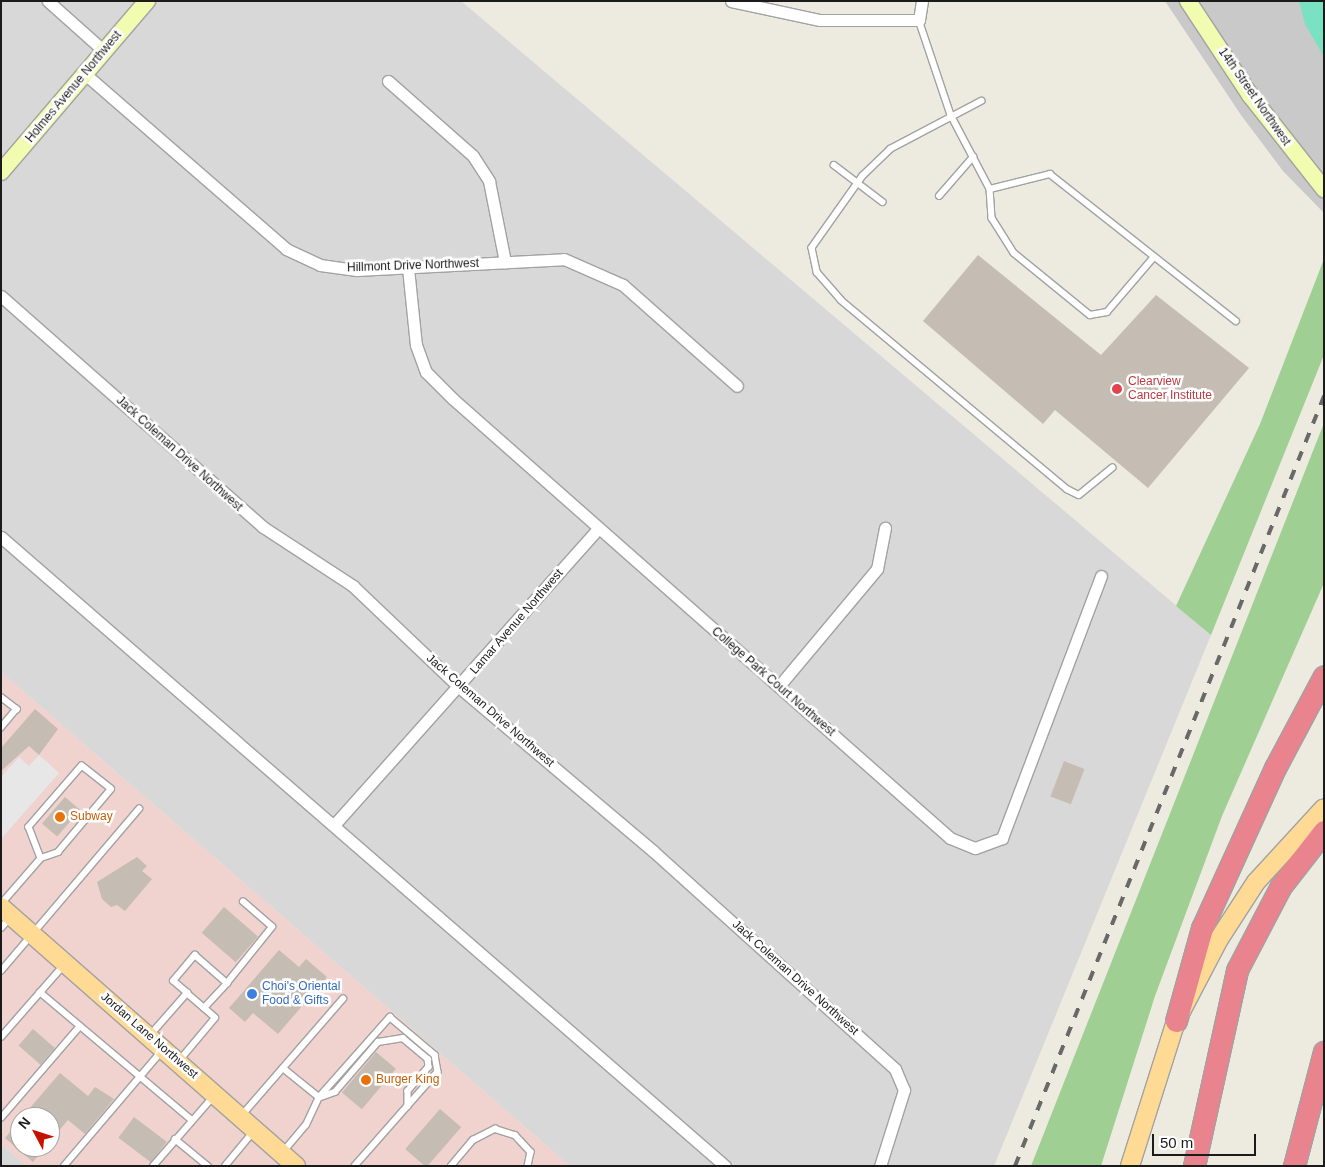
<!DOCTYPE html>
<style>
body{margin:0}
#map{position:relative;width:1325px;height:1167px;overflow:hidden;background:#edeae0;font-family:Helvetica,sans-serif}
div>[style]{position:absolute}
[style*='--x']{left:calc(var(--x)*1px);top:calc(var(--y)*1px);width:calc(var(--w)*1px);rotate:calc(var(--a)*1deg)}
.residential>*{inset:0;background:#d9d8d8}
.commercial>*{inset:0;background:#f0d2ce}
.religious>*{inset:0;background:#c9c9c9}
.forest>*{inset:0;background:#9fcf93}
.pitch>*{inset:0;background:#7ae1c2}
.parking>*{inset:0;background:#e7e7e7}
.building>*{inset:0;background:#c5bdb3;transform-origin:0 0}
.roads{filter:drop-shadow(1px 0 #a2a2a2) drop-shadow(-1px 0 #a2a2a2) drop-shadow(0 1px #a2a2a2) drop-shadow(0 -1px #a2a2a2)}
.lane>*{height:5.5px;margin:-2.75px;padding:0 2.75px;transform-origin:2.75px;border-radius:2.75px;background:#fff}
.street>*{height:11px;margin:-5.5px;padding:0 5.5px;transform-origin:5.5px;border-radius:5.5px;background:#fff}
.secondary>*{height:16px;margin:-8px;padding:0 8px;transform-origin:8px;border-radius:8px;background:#f1fcb0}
.primary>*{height:18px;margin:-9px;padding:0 9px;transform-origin:9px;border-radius:9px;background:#ffda94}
.highway>*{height:21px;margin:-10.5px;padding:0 10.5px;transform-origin:10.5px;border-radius:10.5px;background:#e9838e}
.rail>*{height:4px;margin-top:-2px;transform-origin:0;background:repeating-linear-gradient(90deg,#696969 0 10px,transparent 0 20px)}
.dots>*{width:14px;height:14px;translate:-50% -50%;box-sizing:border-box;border:2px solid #fff;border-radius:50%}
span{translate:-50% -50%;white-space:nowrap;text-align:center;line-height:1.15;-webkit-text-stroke:5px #fff;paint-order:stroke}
.street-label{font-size:12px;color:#1b1b1b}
.health-label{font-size:12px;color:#be3a42}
.left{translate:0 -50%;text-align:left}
.food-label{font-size:12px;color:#c56008}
.shop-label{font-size:12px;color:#366cbe}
.frame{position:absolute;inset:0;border:2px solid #1b1b1b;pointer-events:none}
.north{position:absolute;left:10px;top:1107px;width:50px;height:50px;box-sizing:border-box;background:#fff;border:1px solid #a4a4a4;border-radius:50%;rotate:310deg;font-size:14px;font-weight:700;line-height:20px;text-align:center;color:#1b1b1b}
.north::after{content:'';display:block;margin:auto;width:18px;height:22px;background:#c71100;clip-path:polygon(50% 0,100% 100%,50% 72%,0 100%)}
.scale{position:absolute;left:1152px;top:1134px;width:104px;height:22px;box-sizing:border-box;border:2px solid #1b1b1b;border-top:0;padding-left:6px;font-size:15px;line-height:18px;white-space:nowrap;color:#1b1b1b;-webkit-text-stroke:4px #fff;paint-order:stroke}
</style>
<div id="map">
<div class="residential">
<i style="clip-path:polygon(1px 1px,461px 1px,1211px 635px,994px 1166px,570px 1166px,1px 672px)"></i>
<i style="clip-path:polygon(1px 1144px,26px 1166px,1px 1166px)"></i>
</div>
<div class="commercial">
<i style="clip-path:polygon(evenodd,1px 672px,570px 1166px,26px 1166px,1px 1144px,1px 672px,20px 1117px,50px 1117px,50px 1147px,20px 1147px,20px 1117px)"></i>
</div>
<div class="religious">
<i style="clip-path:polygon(1165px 1px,1324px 1px,1324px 213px,1283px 171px,1241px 115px)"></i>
</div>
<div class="forest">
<i style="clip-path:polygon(1324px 259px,1324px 355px,1211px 635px,1176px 606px,1260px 424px)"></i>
<i style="clip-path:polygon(1324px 423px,1324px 583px,1222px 816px,1155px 996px,1101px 1166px,1031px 1166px)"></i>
</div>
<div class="pitch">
<i style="clip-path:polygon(1299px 1px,1324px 1px,1324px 57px,1305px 24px)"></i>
</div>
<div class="parking">
<i style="clip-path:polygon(39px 755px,59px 773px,1px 839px,1px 777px,19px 757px,29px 766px)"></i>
</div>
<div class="building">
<i style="clip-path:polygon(978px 255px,1101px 355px,1156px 295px,1249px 368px,1148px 488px,1055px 410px,1043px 424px,923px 321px)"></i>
<i style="clip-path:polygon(35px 709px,58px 729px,39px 755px,29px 746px,1px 771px,1px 748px)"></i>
<i style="left:1064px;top:761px;width:22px;height:38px;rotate:21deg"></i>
<i style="left:65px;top:797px;width:20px;height:35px;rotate:41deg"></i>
<i style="clip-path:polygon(137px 857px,147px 866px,142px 871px,152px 879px,125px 911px,117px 905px,111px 907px,102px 899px,97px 882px)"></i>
<i style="left:224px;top:907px;width:45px;height:34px;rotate:41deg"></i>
<i style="clip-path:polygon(279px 950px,299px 967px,306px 959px,327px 977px,278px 1034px,253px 1013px,245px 1022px,229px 1008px)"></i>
<i style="left:33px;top:1029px;width:29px;height:22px;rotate:41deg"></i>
<i style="left:376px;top:1052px;width:26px;height:53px;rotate:40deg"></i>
<i style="clip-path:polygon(60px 1073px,88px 1096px,95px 1087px,114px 1099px,85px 1134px,68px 1120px,50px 1141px,50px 1117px,22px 1117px)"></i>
<i style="left:440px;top:1109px;width:28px;height:53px;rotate:41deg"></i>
<i style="left:134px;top:1117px;width:41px;height:26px;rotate:37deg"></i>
<i style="clip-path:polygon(20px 1120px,20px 1147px,45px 1147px,33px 1162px,5px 1138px)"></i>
</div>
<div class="roads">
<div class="lane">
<i style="--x:919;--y:20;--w:100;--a:71.4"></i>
<i style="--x:951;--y:115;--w:84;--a:62.2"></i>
<i style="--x:990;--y:189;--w:29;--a:86"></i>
<i style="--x:992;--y:218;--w:41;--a:57.8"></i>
<i style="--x:1014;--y:253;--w:98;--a:39.2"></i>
<i style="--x:1090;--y:315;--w:17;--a:-10"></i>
<i style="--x:1107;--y:312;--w:72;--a:-49.5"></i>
<i style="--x:982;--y:101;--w:103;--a:152.2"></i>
<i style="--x:891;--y:149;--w:39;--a:136"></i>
<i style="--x:863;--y:176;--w:88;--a:125.3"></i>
<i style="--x:812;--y:248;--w:25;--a:78"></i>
<i style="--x:817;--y:272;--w:37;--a:49"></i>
<i style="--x:841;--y:300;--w:295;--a:39.9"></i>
<i style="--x:1067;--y:489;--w:13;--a:27"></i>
<i style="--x:1079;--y:495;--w:43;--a:-39.3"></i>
<i style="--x:834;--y:165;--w:61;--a:37.1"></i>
<i style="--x:990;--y:189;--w:62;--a:-14"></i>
<i style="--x:1050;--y:174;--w:237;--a:38.3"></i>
<i style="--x:939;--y:196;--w:52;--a:-48.9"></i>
<i style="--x:1;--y:697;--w:20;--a:37"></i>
<i style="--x:17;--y:709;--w:25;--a:130"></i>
<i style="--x:1;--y:904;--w:61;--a:-49"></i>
<i style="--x:41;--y:858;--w:18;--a:-19"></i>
<i style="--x:58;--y:852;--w:82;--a:-49.9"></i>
<i style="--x:111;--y:789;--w:37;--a:-142"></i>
<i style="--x:82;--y:766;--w:81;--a:131"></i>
<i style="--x:29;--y:827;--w:33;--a:69"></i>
<i style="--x:1;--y:928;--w:13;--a:-48"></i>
<i style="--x:1;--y:971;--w:213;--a:-49.6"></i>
<i style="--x:40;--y:992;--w:199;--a:40.1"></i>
<i style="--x:187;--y:993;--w:23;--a:41"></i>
<i style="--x:151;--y:1034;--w:55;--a:-48.7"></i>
<i style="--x:187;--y:993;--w:18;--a:-139"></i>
<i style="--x:173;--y:981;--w:34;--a:-50"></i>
<i style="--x:195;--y:955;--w:43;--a:41.2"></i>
<i style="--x:227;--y:983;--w:72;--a:-51.2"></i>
<i style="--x:272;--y:927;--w:38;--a:-139"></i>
<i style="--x:1;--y:1037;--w:96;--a:-48.8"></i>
<i style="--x:179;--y:1061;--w:56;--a:-50.1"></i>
<i style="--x:215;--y:1018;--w:15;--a:-138"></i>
<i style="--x:204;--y:1008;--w:34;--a:-47"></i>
<i style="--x:283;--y:1068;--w:46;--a:38.9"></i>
<i style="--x:321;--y:1097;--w:15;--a:-20"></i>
<i style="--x:335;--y:1092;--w:66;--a:-49.3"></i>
<i style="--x:378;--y:1042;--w:25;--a:-9"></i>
<i style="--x:403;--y:1038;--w:33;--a:40"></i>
<i style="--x:428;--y:1059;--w:8;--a:83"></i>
<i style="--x:429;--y:1067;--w:32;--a:131"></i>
<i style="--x:408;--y:1091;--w:15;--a:90"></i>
<i style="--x:242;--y:1115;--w:154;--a:-49"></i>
<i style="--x:1;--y:1118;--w:121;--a:-49.3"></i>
<i style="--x:175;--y:1139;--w:43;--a:39.3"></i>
<i style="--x:283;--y:1152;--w:35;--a:-50"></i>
<i style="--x:306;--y:1125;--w:31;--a:-65"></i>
<i style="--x:319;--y:1097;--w:107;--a:-48.4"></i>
<i style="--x:390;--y:1017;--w:59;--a:40.2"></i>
<i style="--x:435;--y:1055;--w:17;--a:80"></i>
<i style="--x:438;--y:1072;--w:125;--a:131.4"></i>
<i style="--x:64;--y:1166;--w:150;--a:-49.6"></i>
<i style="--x:153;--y:1166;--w:91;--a:-49"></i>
<i style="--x:225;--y:1166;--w:45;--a:-50.4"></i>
<i style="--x:451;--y:1166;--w:34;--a:-50"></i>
<i style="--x:473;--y:1140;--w:25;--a:-27"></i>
<i style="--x:495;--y:1129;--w:21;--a:17"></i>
<i style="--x:515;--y:1135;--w:23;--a:47"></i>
<i style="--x:531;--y:1152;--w:14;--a:102"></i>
</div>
<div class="street">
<i style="--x:48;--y:1;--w:75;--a:41.8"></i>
<i style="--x:731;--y:1;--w:91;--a:12.1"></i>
<i style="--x:820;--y:20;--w:99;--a:0"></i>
<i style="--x:919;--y:20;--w:19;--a:-81"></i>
<i style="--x:85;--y:74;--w:267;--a:41"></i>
<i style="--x:286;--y:249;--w:38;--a:25"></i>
<i style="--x:320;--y:265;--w:37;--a:8"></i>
<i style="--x:357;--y:270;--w:207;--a:-3"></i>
<i style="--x:564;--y:259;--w:64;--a:23.8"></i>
<i style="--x:623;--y:285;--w:152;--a:41.5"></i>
<i style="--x:388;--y:81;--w:113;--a:41.4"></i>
<i style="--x:473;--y:156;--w:30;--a:57"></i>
<i style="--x:489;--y:181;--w:83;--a:78.8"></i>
<i style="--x:408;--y:268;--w:77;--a:84.1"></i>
<i style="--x:416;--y:345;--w:29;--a:70"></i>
<i style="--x:426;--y:372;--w:38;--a:45"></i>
<i style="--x:453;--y:399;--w:663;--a:41.45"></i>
<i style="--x:950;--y:838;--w:27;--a:22"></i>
<i style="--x:975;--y:848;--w:29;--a:-20"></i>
<i style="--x:1002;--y:838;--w:280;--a:-69.3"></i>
<i style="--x:1;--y:296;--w:349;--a:41.4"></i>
<i style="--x:263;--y:527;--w:108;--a:33.2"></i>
<i style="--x:353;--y:586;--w:146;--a:43.6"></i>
<i style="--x:459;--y:687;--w:254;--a:40.2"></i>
<i style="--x:653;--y:851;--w:326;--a:42"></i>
<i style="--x:895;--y:1069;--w:23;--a:67"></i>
<i style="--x:904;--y:1090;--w:80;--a:107.5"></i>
<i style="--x:1;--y:537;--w:959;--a:40.98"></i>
<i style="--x:779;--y:686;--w:153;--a:-50.1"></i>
<i style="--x:877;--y:569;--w:42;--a:-79"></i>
<i style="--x:334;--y:825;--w:397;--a:-48.3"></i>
</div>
<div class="secondary">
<i style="--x:1188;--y:1;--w:113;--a:56.6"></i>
<i style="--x:1250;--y:95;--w:120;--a:51.8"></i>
<i style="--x:1;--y:172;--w:225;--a:-49.5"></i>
</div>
<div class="primary">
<i style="--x:1;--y:907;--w:393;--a:41.3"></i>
<i style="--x:1130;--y:1166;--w:152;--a:-72.4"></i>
<i style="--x:1176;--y:1021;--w:93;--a:-62.3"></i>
<i style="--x:1219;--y:939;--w:68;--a:-57"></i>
<i style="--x:1256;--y:882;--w:100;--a:-47.4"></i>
</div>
<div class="highway">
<i style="--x:1176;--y:1021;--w:97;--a:-74.4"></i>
<i style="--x:1202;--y:928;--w:176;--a:-65.5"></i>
<i style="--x:1275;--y:768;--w:104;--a:-62"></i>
<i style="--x:1194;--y:1166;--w:201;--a:-77.6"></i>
<i style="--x:1237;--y:970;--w:95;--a:-62.4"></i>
<i style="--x:1281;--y:886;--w:70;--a:-52"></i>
<i style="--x:1294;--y:1166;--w:118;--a:-75.3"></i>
</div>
</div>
<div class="rail">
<i style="--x:1015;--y:1166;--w:830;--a:-68.13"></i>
</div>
<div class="dots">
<i style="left:1117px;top:389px;background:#e0444e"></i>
<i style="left:60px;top:817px;background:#e8710a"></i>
<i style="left:252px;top:994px;background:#3f7fe0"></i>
<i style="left:366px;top:1080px;background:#e8710a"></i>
</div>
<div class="street-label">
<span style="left:74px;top:87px;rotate:-50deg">Holmes Avenue Northwest</span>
<span style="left:1254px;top:97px;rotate:55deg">14th Street Northwest</span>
<span style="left:413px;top:266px;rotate:-2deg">Hillmont Drive Northwest</span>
<span style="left:179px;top:454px;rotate:42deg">Jack Coleman Drive Northwest</span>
<span style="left:517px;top:622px;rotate:-49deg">Lamar Avenue Northwest</span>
<span style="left:773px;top:682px;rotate:41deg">College Park Court Northwest</span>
<span style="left:490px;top:711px;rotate:41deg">Jack Coleman Drive Northwest</span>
<span style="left:795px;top:978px;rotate:42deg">Jack Coleman Drive Northwest</span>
<span style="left:149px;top:1036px;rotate:41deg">Jordan Lane Northwest</span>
</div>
<div class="health-label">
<span class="left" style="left:1128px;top:389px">Clearview<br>Cancer Institute</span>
</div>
<div class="food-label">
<span class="left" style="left:70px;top:817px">Subway</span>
<span class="left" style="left:376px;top:1080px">Burger King</span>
</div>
<div class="shop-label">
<span class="left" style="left:262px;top:994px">Choi's Oriental<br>Food &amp; Gifts</span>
</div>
<div class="frame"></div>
<div class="north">N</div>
<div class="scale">50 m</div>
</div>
